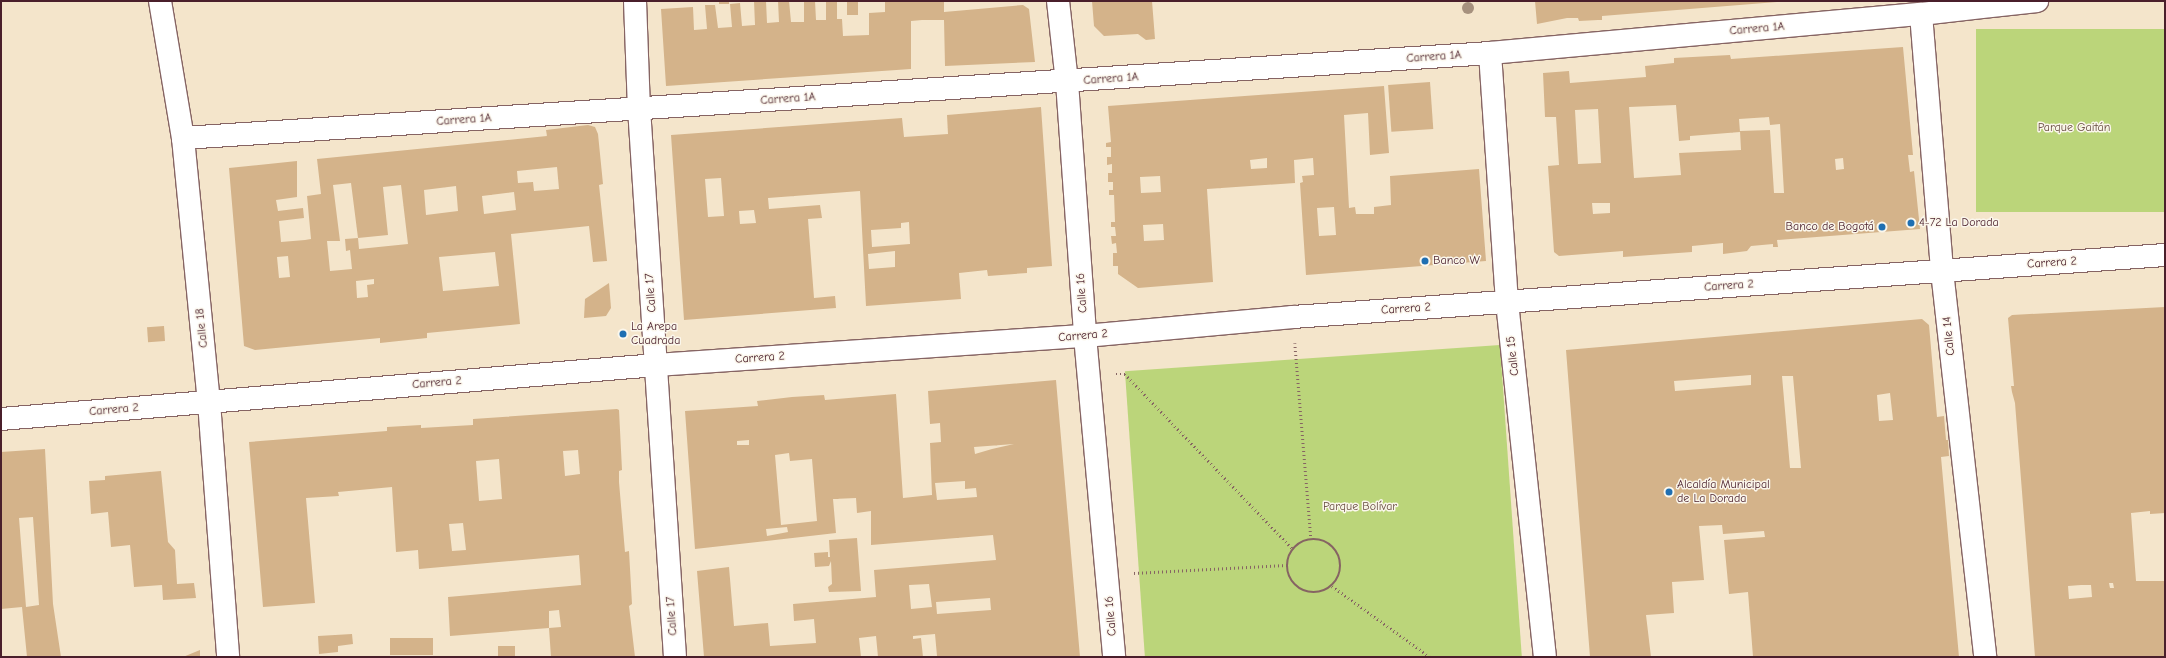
<!DOCTYPE html>
<meta charset="utf-8">
<style>
body{margin:0}
#map{position:relative;width:2166px;height:658px;overflow:hidden;background:#f4e5cb;font-family:"Comic Neue",sans-serif}
div>[style]{position:absolute}
[style*='--x']{left:calc(var(--x)*1px);top:calc(var(--y)*1px);width:calc(var(--w)*1px);rotate:calc(var(--a)*1deg)}
.green>*{inset:0;background:#bbd57a;transform-origin:0 0}
.building>*{inset:0;background:#d4b38a;transform-origin:0 0}
.path>*{height:2.5px;margin-top:-1.25px;transform-origin:0;background:repeating-linear-gradient(90deg,#866463 0 1px,transparent 0 4px)}
.path>.ring{margin:-1.25px;padding:0;box-sizing:content-box;background:none;border:2.5px solid #866463;border-radius:50%}
.roads{filter:drop-shadow(1px 0 #866463) drop-shadow(-1px 0 #866463) drop-shadow(0 1px #866463) drop-shadow(0 -1px #866463)}
.minor>*{height:22px;margin:-11px;padding:0 11px;transform-origin:11px;border-radius:11px;background:#fff}
.secondary>*{height:22px;margin:-11px;padding:0 11px;transform-origin:11px;border-radius:11px;background:#fff}
.trees>*{width:12px;height:12px;margin:-6px;border-radius:50%;background:#a6917e}
.dots>*{width:11px;height:11px;translate:-50% -50%;box-sizing:border-box;border:2px solid #fbf7ec;border-radius:50%}
span{translate:-50% -50%;white-space:nowrap;text-align:center;line-height:1.15;-webkit-text-stroke:3px #fbf7ec;paint-order:stroke}
.street-label{font-size:12px;color:#4a1f2b}
.park-label{font-size:12px;color:#664c3f}
.poi-label{font-size:12px;color:#4a1f2b}
.left{translate:0 -50%;text-align:left}
.right{translate:-100% -50%;text-align:right}
.frame{position:absolute;inset:0;border:2px solid #4a1f2b;pointer-events:none}
</style>
<div id="map">
<div class="green">
<i style="left:2165px;top:29px;width:183px;height:189px;rotate:90deg"></i>
<i style="left:1500px;top:345px;width:313px;height:376px;rotate:86deg"></i>
</div>
<div class="building">
<i style="left:719px;top:1px;width:10px;height:3px"></i>
<i style="clip-path:polygon(754px 1px,766px 1px,767px 23px,779px 22px,778px 1px,789px 1px,791px 22px,804px 22px,804px 1px,815px 1px,816px 20px,826px 20px,826px 1px,837px 1px,837px 19px,842px 19px,843px 36px,869px 35px,869px 13px,885px 12px,885px 1px,944px 1px,944px 12px,1023px 5px,1029px 9px,1035px 62px,945px 66px,944px 20px,922px 20px,911px 21px,911px 69px,666px 86px,661px 9px,693px 7px,694px 30px,707px 29px,705px 5px,715px 5px,718px 28px,732px 27px,730px 4px,740px 3px,742px 26px,755px 25px)"></i>
<i style="left:847px;top:1px;width:11px;height:14px"></i>
<i style="clip-path:polygon(1092px 1px,1152px 1px,1155px 39px,1146px 40px,1138px 34px,1104px 36px,1094px 26px)"></i>
<i style="clip-path:polygon(1535px 1px,1777px 1px,1777px 2px,1602px 16px,1602px 20px,1598px 20px,1579px 21px,1578px 18px,1567px 18px,1537px 24px)"></i>
<i style="clip-path:polygon(evenodd,1903px 47px,1913px 155px,1908px 155px,1910px 172px,1914px 171px,1920px 229px,1777px 240px,1778px 247px,1773px 247px,1773px 244px,1751px 246px,1747px 251px,1723px 254px,1723px 243px,1692px 246px,1692px 252px,1623px 257px,1623px 251px,1559px 256px,1554px 252px,1548px 166px,1559px 165px,1556px 117px,1545px 117px,1543px 73px,1569px 71px,1570px 83px,1646px 77px,1645px 66px,1674px 63px,1674px 58px,1730px 55px,1731px 59px,1903px 47px,1676px 105px,1679px 141px,1690px 140px,1690px 136px,1740px 132px,1739px 119px,1769px 117px,1770px 125px,1780px 124px,1784px 193px,1774px 193px,1770px 130px,1740px 131px,1741px 150px,1679px 153px,1681px 175px,1634px 178px,1629px 107px,1676px 105px,1903px 47px,1598px 109px,1601px 163px,1578px 164px,1575px 110px,1598px 109px,1903px 47px,1843px 158px,1844px 169px,1836px 170px,1835px 159px,1843px 158px,1903px 47px,1592px 203px,1610px 203px,1610px 213px,1593px 214px,1592px 203px)"></i>
<i style="left:1430px;top:82px;width:47px;height:42px;rotate:86deg"></i>
<i style="clip-path:polygon(evenodd,1384px 86px,1389px 153px,1370px 155px,1368px 113px,1344px 115px,1349px 208px,1355px 207px,1356px 214px,1374px 214px,1374px 207px,1391px 205px,1390px 176px,1479px 169px,1486px 261px,1306px 275px,1300px 183px,1303px 182px,1302px 176px,1314px 175px,1313px 158px,1294px 160px,1295px 183px,1207px 189px,1213px 282px,1138px 288px,1118px 274px,1118px 266px,1113px 266px,1113px 253px,1117px 253px,1116px 243px,1112px 244px,1111px 236px,1116px 236px,1115px 227px,1111px 227px,1111px 222px,1115px 222px,1114px 195px,1109px 195px,1109px 190px,1113px 190px,1113px 182px,1108px 182px,1108px 173px,1112px 173px,1112px 164px,1107px 165px,1107px 157px,1111px 157px,1111px 147px,1106px 147px,1106px 143px,1111px 142px,1108px 106px,1384px 86px,1267px 158px,1267px 168px,1251px 169px,1250px 160px,1267px 158px,1384px 86px,1160px 176px,1161px 192px,1141px 193px,1140px 177px,1160px 176px,1384px 86px,1334px 207px,1336px 235px,1319px 236px,1317px 208px,1334px 207px,1384px 86px,1163px 224px,1164px 240px,1144px 241px,1143px 225px,1163px 224px)"></i>
<i style="clip-path:polygon(evenodd,1041px 107px,1052px 266px,1027px 268px,1027px 273px,988px 276px,987px 270px,959px 273px,961px 299px,866px 306px,860px 191px,768px 198px,769px 209px,820px 205px,822px 218px,808px 219px,814px 298px,835px 296px,836px 308px,684px 320px,671px 135px,902px 118px,904px 137px,948px 134px,947px 115px,1041px 107px,721px 178px,724px 216px,708px 217px,705px 179px,721px 178px,1041px 107px,754px 210px,756px 223px,740px 224px,739px 211px,754px 210px,1041px 107px,909px 222px,910px 244px,872px 247px,871px 230px,901px 228px,901px 223px,909px 222px,1041px 107px,895px 251px,895px 267px,869px 269px,868px 254px,895px 251px)"></i>
<i style="clip-path:polygon(evenodd,588px 125px,595px 127px,598px 134px,603px 184px,599px 185px,607px 261px,593px 262px,589px 226px,511px 234px,520px 324px,427px 333px,427px 338px,380px 343px,380px 338px,255px 350px,244px 346px,229px 168px,297px 161px,297px 197px,276px 200px,278px 211px,303px 208px,304px 218px,279px 221px,281px 242px,305px 240px,311px 239px,307px 196px,321px 194px,317px 159px,547px 136px,546px 130px,588px 125px,557px 167px,559px 189px,534px 191px,533px 182px,518px 183px,517px 171px,557px 167px,588px 125px,351px 183px,358px 238px,388px 235px,383px 187px,401px 185px,408px 244px,359px 249px,358px 238px,345px 239px,346px 251px,350px 250px,352px 269px,330px 271px,327px 241px,340px 241px,333px 185px,351px 183px,588px 125px,456px 186px,458px 211px,426px 215px,424px 190px,456px 186px,588px 125px,514px 192px,516px 210px,484px 214px,482px 196px,514px 192px,588px 125px,495px 252px,499px 286px,443px 291px,439px 257px,495px 252px,588px 125px,288px 256px,290px 277px,279px 278px,277px 257px,288px 256px,588px 125px,374px 279px,374px 284px,367px 285px,368px 297px,357px 298px,356px 281px,374px 279px)"></i>
<i style="clip-path:polygon(609px 283px,611px 308px,606px 316px,584px 318px,585px 299px)"></i>
<i style="clip-path:polygon(evenodd,2165px 307px,2165px 513px,2150px 514px,2150px 511px,2131px 513px,2136px 581px,2165px 581px,2165px 657px,2035px 657px,2015px 403px,2012px 392px,2011px 386px,2014px 386px,2008px 318px,2012px 315px,2165px 307px,2109px 583px,2113px 583px,2114px 588px,2110px 588px,2109px 583px,2165px 307px,2081px 585px,2091px 585px,2092px 597px,2069px 599px,2068px 586px,2081px 585px)"></i>
<i style="clip-path:polygon(evenodd,1922px 319px,1929px 325px,1937px 417px,1944px 416px,1946px 440px,1948px 440px,1949px 456px,1941px 457px,1959px 657px,1753px 657px,1748px 592px,1729px 594px,1724px 540px,1765px 537px,1764px 531px,1723px 534px,1722px 525px,1699px 526px,1704px 580px,1672px 582px,1674px 613px,1646px 615px,1651px 657px,1590px 657px,1566px 350px,1922px 319px,1751px 375px,1751px 385px,1675px 391px,1674px 381px,1751px 375px,1922px 319px,1782px 376px,1793px 376px,1801px 468px,1790px 468px,1782px 376px,1922px 319px,1890px 393px,1893px 420px,1879px 421px,1877px 395px,1890px 393px)"></i>
<i style="left:164px;top:326px;width:15px;height:17px;rotate:86deg"></i>
<i style="clip-path:polygon(evenodd,1056px 380px,1080px 657px,937px 656px,935px 634px,913px 636px,913px 639px,921px 638px,923px 657px,878px 657px,876px 636px,859px 638px,861px 657px,704px 657px,697px 571px,729px 567px,734px 626px,768px 623px,770px 646px,816px 643px,814px 619px,794px 621px,793px 604px,876px 597px,874px 570px,996px 560px,993px 535px,871px 545px,871px 511px,857px 513px,856px 498px,833px 499px,836px 533px,695px 549px,685px 411px,758px 406px,757px 401px,792px 397px,824px 395px,825px 400px,896px 394px,903px 498px,932px 495px,930px 443px,941px 442px,940px 423px,930px 424px,928px 391px,1056px 380px,749px 440px,749px 445px,737px 445px,737px 441px,749px 440px,1056px 380px,1014px 444px,992px 449px,975px 454px,974px 447px,1014px 444px,1056px 380px,789px 453px,790px 461px,812px 459px,817px 521px,781px 525px,775px 455px,789px 453px,1056px 380px,965px 481px,965px 489px,976px 488px,977px 497px,937px 500px,935px 483px,965px 481px,1056px 380px,787px 527px,788px 532px,767px 536px,766px 529px,787px 527px,1056px 380px,929px 584px,932px 607px,911px 609px,909px 585px,929px 584px,1056px 380px,990px 598px,991px 610px,937px 614px,936px 602px,990px 598px)"></i>
<i style="clip-path:polygon(evenodd,617px 409px,619px 410px,622px 470px,619px 471px,619px 482px,625px 552px,629px 551px,632px 604px,629px 606px,635px 657px,551px 657px,549px 628px,561px 627px,559px 610px,549px 611px,549px 628px,450px 636px,448px 597px,581px 585px,579px 555px,419px 569px,418px 550px,396px 552px,392px 487px,338px 492px,339px 496px,306px 498px,315px 603px,263px 607px,249px 442px,387px 431px,387px 427px,421px 425px,421px 428px,473px 425px,473px 419px,617px 409px,578px 450px,580px 474px,565px 476px,563px 451px,578px 450px,617px 409px,499px 459px,502px 499px,479px 501px,476px 461px,499px 459px,617px 409px,463px 523px,466px 550px,452px 551px,449px 524px,463px 523px)"></i>
<i style="clip-path:polygon(evenodd,45px 449px,53px 604px,61px 657px,27px 657px,22px 607px,1px 609px,1px 452px,45px 449px,33px 517px,39px 605px,26px 607px,19px 518px,33px 517px)"></i>
<i style="clip-path:polygon(161px 471px,168px 542px,175px 550px,177px 584px,194px 583px,196px 598px,163px 600px,162px 585px,134px 587px,130px 545px,111px 547px,108px 512px,91px 514px,89px 481px,105px 480px,105px 476px)"></i>
<i style="clip-path:polygon(857px 538px,861px 591px,829px 592px,828px 587px,832px 584px,831px 561px,829px 566px,815px 567px,814px 553px,828px 552px,828px 557px,830px 557px,829px 540px)"></i>
<i style="clip-path:polygon(352px 634px,353px 644px,338px 646px,338px 652px,319px 654px,318px 636px)"></i>
<i style="left:433px;top:638px;width:17px;height:43px;rotate:90deg"></i>
<i style="left:515px;top:646px;width:11px;height:17px;rotate:90deg"></i>
<i style="clip-path:polygon(200px 650px,200px 657px,183px 657px)"></i>
</div>
<div class="path">
<i style="--x:1295;--y:343;--w:197;--a:85.3"></i>
<i style="--x:1116;--y:374;--w:9;--a:0"></i>
<i style="--x:1125;--y:374;--w:243;--a:46.2"></i>
<i class="ring" style="left:1287px;top:539px;width:51.5px;height:51.5px"></i>
<i style="--x:1134;--y:573;--w:154;--a:-3"></i>
<i style="--x:1332;--y:586;--w:121;--a:35.9"></i>
</div>
<div class="roads">
<div class="minor">
<i style="--x:160;--y:1;--w:139;--a:80.5"></i>
<i style="--x:183;--y:138;--w:265;--a:84.4"></i>
<i style="--x:209;--y:402;--w:256;--a:85.7"></i>
<i style="--x:635;--y:1;--w:107;--a:87.9"></i>
<i style="--x:639;--y:108;--w:550;--a:86.25"></i>
<i style="--x:1058;--y:1;--w:81;--a:83.7"></i>
<i style="--x:1067;--y:82;--w:255;--a:85.9"></i>
<i style="--x:1085;--y:336;--w:322;--a:84.8"></i>
<i style="--x:1921;--y:14;--w:258;--a:85.3"></i>
<i style="--x:1942;--y:271;--w:388;--a:83.6"></i>
<i style="--x:1490;--y:53;--w:250;--a:86.1"></i>
<i style="--x:1507;--y:302;--w:357;--a:83.9"></i>
<i style="--x:183;--y:138;--w:1310;--a:-3.72"></i>
<i style="--x:1490;--y:53;--w:433;--a:-5.2"></i>
<i style="--x:1921;--y:14;--w:117;--a:-6.4"></i>
</div>
<div class="secondary">
<i style="--x:1;--y:419;--w:657;--a:-4.71"></i>
<i style="--x:656;--y:365;--w:430;--a:-3.9"></i>
<i style="--x:1085;--y:336;--w:209;--a:-5.2"></i>
<i style="--x:1293;--y:317;--w:874;--a:-4.07"></i>
</div>
</div>
<div class="trees">
<i style="left:1468px;top:8px"></i>
</div>
<div class="dots">
<i style="left:1911px;top:223px;background:#1f6fb2"></i>
<i style="left:1882px;top:227px;background:#1f6fb2"></i>
<i style="left:1425px;top:261px;background:#1f6fb2"></i>
<i style="left:623px;top:334px;background:#1f6fb2"></i>
<i style="left:1669px;top:492px;background:#1f6fb2"></i>
</div>
<div class="street-label">
<span style="left:1757px;top:29px;rotate:-5deg">Carrera 1A</span>
<span style="left:1434px;top:57px;rotate:-4deg">Carrera 1A</span>
<span style="left:1111px;top:79px;rotate:-4deg">Carrera 1A</span>
<span style="left:788px;top:99px;rotate:-4deg">Carrera 1A</span>
<span style="left:464px;top:120px;rotate:-4deg">Carrera 1A</span>
<span style="left:2052px;top:263px;rotate:-4deg">Carrera 2</span>
<span style="left:1729px;top:286px;rotate:-4deg">Carrera 2</span>
<span style="left:651px;top:293px;rotate:-94deg">Calle 17</span>
<span style="left:1082px;top:293px;rotate:-94deg">Calle 16</span>
<span style="left:1406px;top:309px;rotate:-4deg">Carrera 2</span>
<span style="left:202px;top:328px;rotate:-96deg">Calle 18</span>
<span style="left:1083px;top:336px;rotate:-5deg">Carrera 2</span>
<span style="left:1949px;top:336px;rotate:-96deg">Calle 14</span>
<span style="left:1513px;top:356px;rotate:-96deg">Calle 15</span>
<span style="left:760px;top:358px;rotate:-4deg">Carrera 2</span>
<span style="left:437px;top:383px;rotate:-5deg">Carrera 2</span>
<span style="left:114px;top:410px;rotate:-5deg">Carrera 2</span>
<span style="left:672px;top:616px;rotate:-94deg">Calle 17</span>
<span style="left:1111px;top:616px;rotate:-95deg">Calle 16</span>
</div>
<div class="park-label">
<span style="left:2074px;top:128px">Parque Gaitán</span>
<span style="left:1360px;top:507px">Parque Bolívar</span>
</div>
<div class="poi-label">
<span class="left" style="left:1919px;top:223px">4-72 La Dorada</span>
<span class="right" style="left:1874px;top:227px">Banco de Bogotá</span>
<span class="left" style="left:1433px;top:261px">Banco W</span>
<span class="left" style="left:631px;top:334px">La Arepa<br>Cuadrada</span>
<span class="left" style="left:1677px;top:492px">Alcaldía Municipal<br>de La Dorada</span>
</div>
<div class="frame"></div>
</div>
